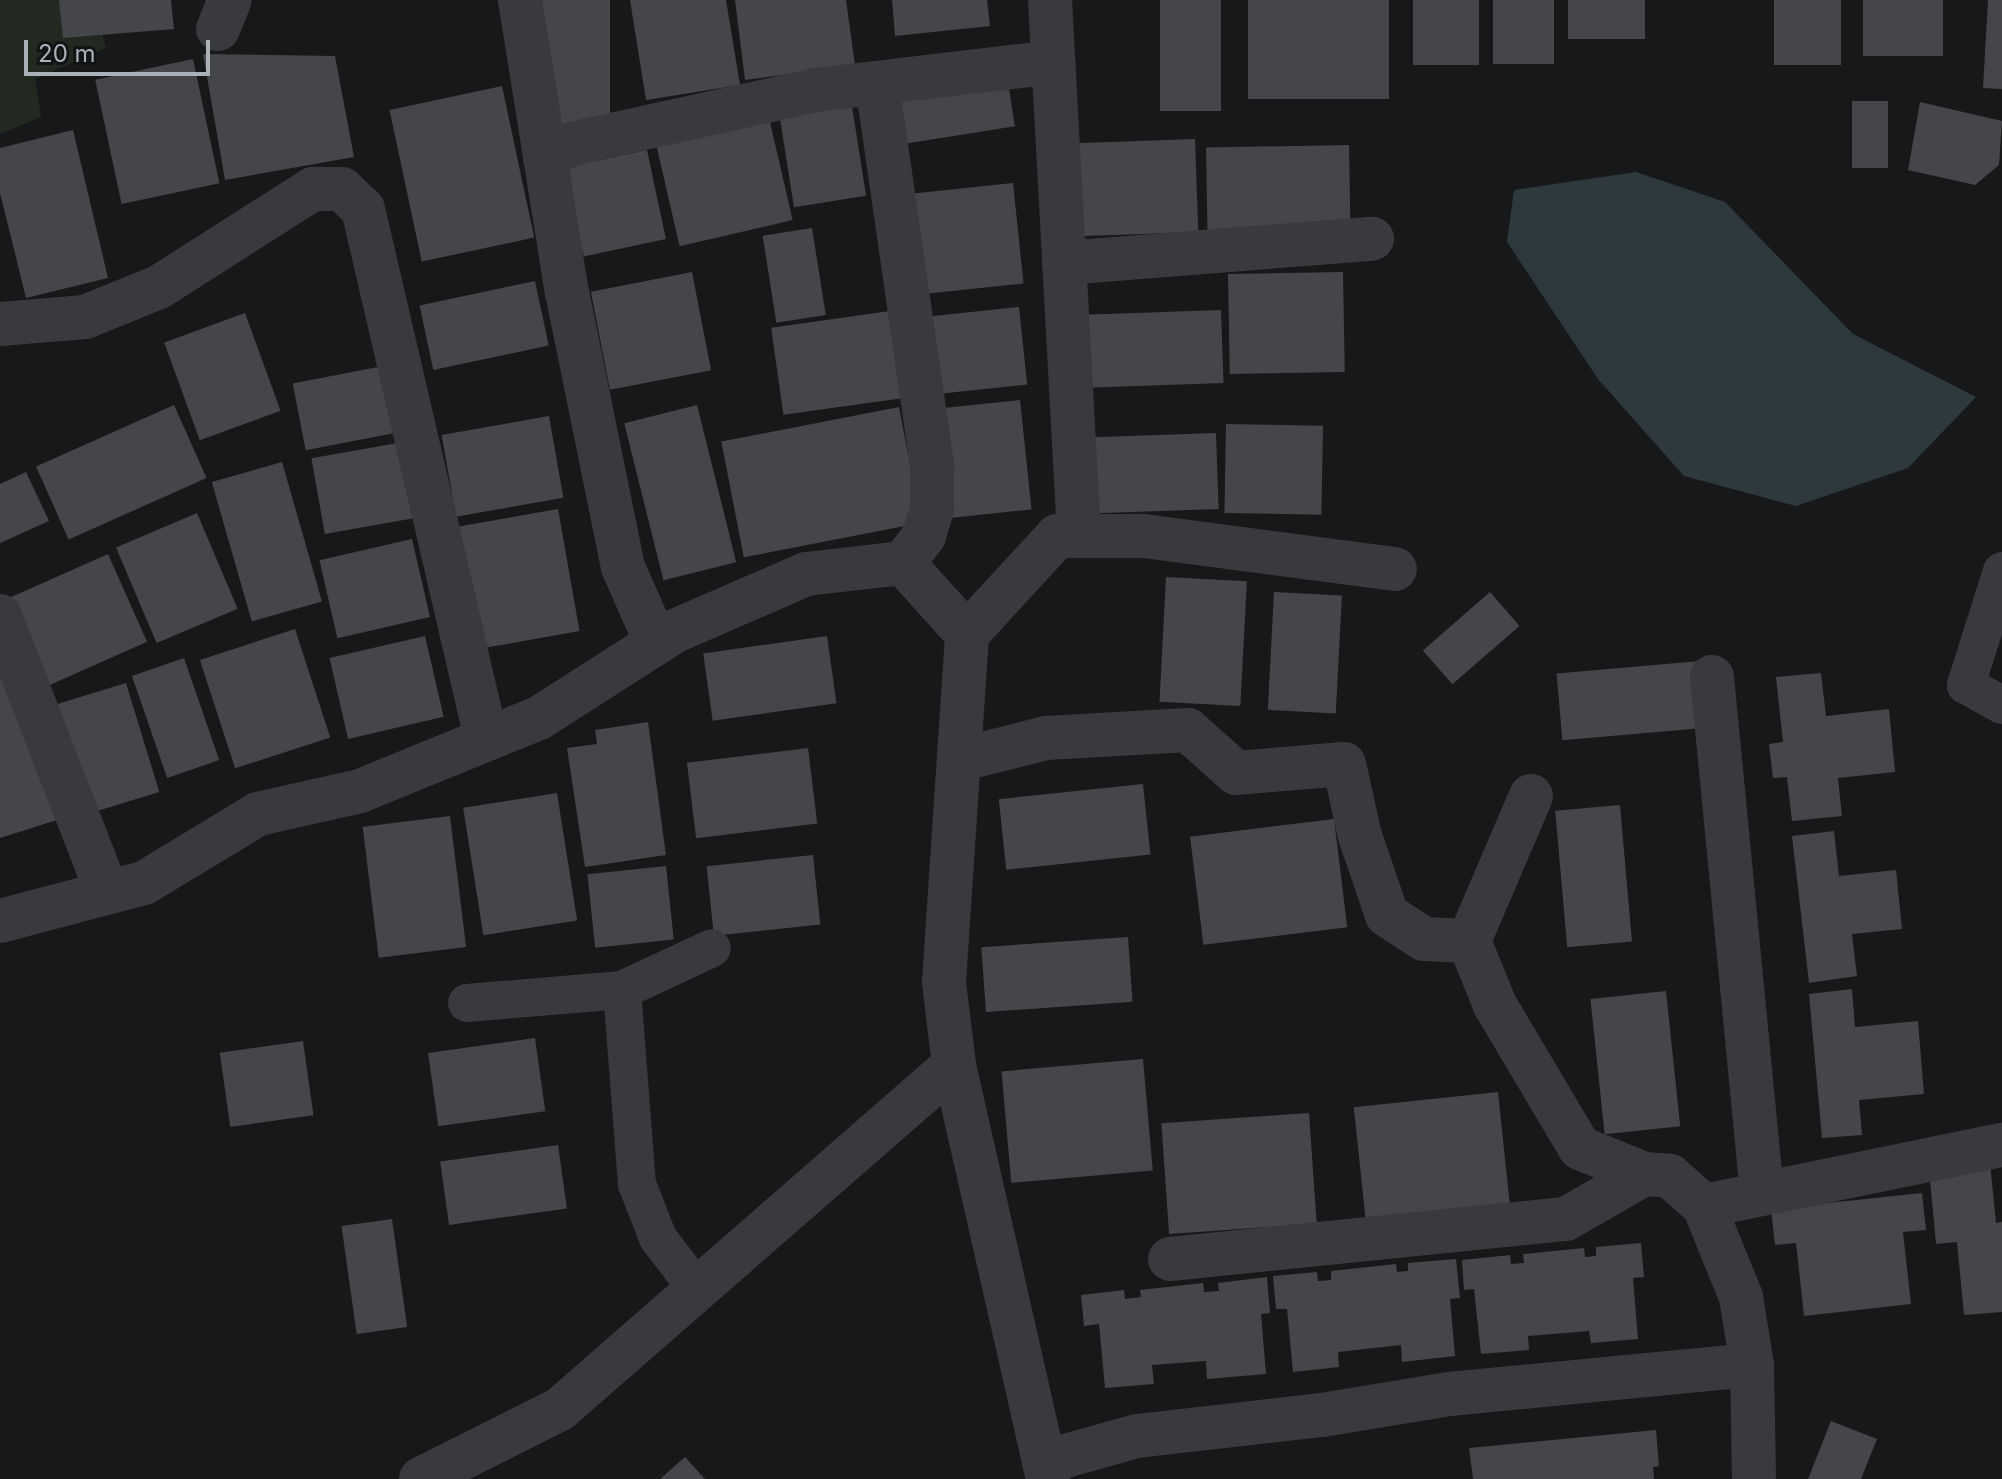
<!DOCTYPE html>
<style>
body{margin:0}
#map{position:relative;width:2002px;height:1479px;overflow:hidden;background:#171819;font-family:Inter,sans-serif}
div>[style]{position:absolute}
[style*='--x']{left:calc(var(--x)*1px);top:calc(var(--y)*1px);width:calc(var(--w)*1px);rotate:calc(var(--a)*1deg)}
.green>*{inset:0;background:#222921}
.water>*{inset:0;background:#2d393d}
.building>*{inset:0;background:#444649;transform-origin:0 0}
.service>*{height:38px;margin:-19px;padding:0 19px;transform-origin:19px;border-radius:19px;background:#383a3e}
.minor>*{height:44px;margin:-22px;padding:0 22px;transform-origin:22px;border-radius:22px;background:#383a3e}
span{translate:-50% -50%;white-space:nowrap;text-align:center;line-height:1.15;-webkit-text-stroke:7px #121314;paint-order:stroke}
.scale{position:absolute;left:24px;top:40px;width:186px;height:36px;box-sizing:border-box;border:4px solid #aab1b9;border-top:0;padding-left:10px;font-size:24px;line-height:28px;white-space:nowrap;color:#aab1b9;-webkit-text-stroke:6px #121314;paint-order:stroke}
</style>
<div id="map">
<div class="green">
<i style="clip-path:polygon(0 0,93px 0,106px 48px,35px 79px,41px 117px,0 134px)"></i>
</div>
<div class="water">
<i style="clip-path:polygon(1636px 172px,1725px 202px,1853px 334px,1976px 397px,1908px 468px,1796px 506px,1684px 476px,1598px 379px,1507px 242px,1514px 190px)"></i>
</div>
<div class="building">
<i style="clip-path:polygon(59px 0,171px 0,174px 29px,63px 38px)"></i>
<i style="left:526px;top:0;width:84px;height:125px"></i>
<i style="clip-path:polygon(630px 0,726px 0,740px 85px,646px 100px)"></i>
<i style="clip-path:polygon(735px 0,846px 0,855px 65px,745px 80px)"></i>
<i style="clip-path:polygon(892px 0,987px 0,990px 26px,895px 36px)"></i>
<i style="left:1160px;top:0;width:61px;height:111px"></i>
<i style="left:1248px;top:0;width:141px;height:99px"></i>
<i style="left:1413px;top:0;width:66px;height:65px"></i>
<i style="left:1493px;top:0;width:61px;height:64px"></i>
<i style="left:1568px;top:0;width:77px;height:39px"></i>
<i style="left:1774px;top:0;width:67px;height:65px"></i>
<i style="left:1863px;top:0;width:80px;height:56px"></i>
<i style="clip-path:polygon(1988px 0,2002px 0,2002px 89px,1983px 88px)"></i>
<i style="clip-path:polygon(203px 54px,335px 56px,354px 157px,225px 180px)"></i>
<i style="left:193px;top:59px;width:127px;height:100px;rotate:78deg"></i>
<i style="left:1006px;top:70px;width:57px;height:116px;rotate:81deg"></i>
<i style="left:502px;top:86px;width:155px;height:115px;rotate:78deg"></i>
<i style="left:850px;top:94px;width:103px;height:73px;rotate:81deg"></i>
<i style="left:1852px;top:101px;width:36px;height:67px"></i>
<i style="clip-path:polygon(1920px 102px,2002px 121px,1999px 165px,1975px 185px,1908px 170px)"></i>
<i style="left:767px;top:109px;width:114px;height:116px;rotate:77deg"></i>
<i style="clip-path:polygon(73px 130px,108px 278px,26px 298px,0 193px,0 148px)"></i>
<i style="left:1195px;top:139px;width:93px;height:121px;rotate:88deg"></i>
<i style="left:1349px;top:145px;width:83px;height:143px;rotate:89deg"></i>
<i style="left:647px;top:150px;width:91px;height:84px;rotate:78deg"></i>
<i style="left:1013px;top:183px;width:101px;height:105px;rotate:84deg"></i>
<i style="left:812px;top:228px;width:88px;height:50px;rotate:81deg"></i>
<i style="left:692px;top:272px;width:100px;height:103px;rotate:79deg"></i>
<i style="left:1343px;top:272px;width:100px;height:115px;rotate:89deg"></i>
<i style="left:535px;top:281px;width:66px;height:118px;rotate:78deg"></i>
<i style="left:1019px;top:307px;width:78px;height:88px;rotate:84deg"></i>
<i style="left:1221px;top:310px;width:73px;height:137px;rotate:88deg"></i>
<i style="left:890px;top:311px;width:88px;height:120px;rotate:82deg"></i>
<i style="left:245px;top:313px;width:104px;height:86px;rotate:70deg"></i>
<i style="left:383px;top:366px;width:68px;height:92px;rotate:79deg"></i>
<i style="left:1020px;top:400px;width:110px;height:84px;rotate:84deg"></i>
<i style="left:174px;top:405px;width:80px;height:151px;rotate:66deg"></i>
<i style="left:697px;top:405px;width:162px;height:75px;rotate:76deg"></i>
<i style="left:899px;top:407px;width:118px;height:181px;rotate:79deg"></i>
<i style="left:549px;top:416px;width:83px;height:109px;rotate:80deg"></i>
<i style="left:1226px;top:424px;width:97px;height:89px;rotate:1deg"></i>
<i style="left:1216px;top:433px;width:76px;height:123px;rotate:88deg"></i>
<i style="left:403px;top:442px;width:77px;height:93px;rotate:80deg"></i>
<i style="left:282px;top:462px;width:145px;height:73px;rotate:74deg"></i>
<i style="clip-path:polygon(26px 472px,49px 521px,0 543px,0 484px)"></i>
<i style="left:558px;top:509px;width:124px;height:102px;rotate:80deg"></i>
<i style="left:197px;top:513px;width:104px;height:88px;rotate:67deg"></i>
<i style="left:412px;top:539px;width:80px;height:95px;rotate:77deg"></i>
<i style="left:108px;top:554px;width:96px;height:117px;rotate:66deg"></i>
<i style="left:1166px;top:577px;width:81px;height:125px;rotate:3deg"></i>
<i style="left:1274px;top:592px;width:68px;height:118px;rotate:3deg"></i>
<i style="left:1490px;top:592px;width:45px;height:89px;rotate:49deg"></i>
<i style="left:295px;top:629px;width:114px;height:100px;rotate:72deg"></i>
<i style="left:425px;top:636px;width:83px;height:98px;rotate:77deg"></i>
<i style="left:827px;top:636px;width:68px;height:125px;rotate:82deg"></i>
<i style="left:184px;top:658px;width:108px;height:55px;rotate:71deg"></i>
<i style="left:1700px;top:661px;width:67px;height:144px;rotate:85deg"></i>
<i style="clip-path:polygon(0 666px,57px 820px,0 838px)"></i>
<i style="clip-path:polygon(1821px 673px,1826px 716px,1889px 709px,1895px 772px,1838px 778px,1842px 816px,1792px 821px,1787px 777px,1773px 778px,1769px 744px,1783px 742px,1776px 677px)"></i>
<i style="left:126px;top:683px;width:114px;height:77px;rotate:73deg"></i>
<i style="clip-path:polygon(648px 722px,666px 855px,585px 867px,567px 748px,597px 744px,595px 730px)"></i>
<i style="left:808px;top:748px;width:76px;height:122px;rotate:83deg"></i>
<i style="left:1143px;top:784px;width:71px;height:145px;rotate:84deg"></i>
<i style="left:557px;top:793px;width:129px;height:95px;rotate:81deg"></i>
<i style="left:1620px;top:805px;width:137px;height:65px;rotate:85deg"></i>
<i style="left:450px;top:816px;width:132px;height:88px;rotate:83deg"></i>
<i style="left:1334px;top:819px;width:109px;height:145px;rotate:83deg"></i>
<i style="clip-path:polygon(1834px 831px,1839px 876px,1896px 870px,1902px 929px,1852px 934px,1857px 976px,1809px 983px,1792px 836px)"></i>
<i style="left:813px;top:855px;width:70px;height:107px;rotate:84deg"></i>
<i style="left:666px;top:866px;width:74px;height:79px;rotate:84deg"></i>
<i style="left:1128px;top:937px;width:65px;height:147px;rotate:86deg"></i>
<i style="clip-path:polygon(1852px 989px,1855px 1027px,1918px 1021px,1924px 1094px,1859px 1100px,1862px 1135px,1822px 1138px,1809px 994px)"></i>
<i style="left:1666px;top:991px;width:136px;height:76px;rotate:84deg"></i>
<i style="left:535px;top:1038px;width:74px;height:108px;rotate:82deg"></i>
<i style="left:303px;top:1041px;width:75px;height:84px;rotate:82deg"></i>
<i style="left:1143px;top:1059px;width:112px;height:142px;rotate:85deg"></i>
<i style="left:1498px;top:1092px;width:118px;height:145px;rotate:84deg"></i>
<i style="left:1309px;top:1113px;width:111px;height:148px;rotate:86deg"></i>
<i style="left:558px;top:1145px;width:64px;height:119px;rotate:82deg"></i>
<i style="clip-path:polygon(1990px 1163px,1996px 1223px,2002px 1222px,2002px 1312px,1964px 1315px,1957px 1242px,1936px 1244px,1929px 1169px)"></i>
<i style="clip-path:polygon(1922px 1193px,1926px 1230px,1903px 1232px,1911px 1304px,1804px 1316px,1796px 1243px,1775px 1245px,1771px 1209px)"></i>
<i style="left:392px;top:1219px;width:109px;height:51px;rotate:82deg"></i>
<i style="clip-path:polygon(1641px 1243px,1644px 1277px,1633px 1278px,1638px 1339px,1591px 1343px,1589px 1331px,1528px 1336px,1529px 1350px,1481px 1354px,1474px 1289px,1464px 1290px,1462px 1260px,1510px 1255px,1511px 1264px,1524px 1263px,1523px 1254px,1584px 1248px,1585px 1257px,1596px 1256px,1596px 1247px)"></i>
<i style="clip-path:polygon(1456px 1259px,1460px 1298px,1450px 1299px,1455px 1356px,1402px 1362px,1401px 1345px,1338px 1352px,1339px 1367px,1293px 1372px,1287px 1309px,1276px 1309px,1273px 1276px,1317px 1272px,1318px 1281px,1331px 1280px,1331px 1271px,1396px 1264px,1397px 1272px,1408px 1271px,1408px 1263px)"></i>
<i style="clip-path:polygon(1267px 1277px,1270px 1313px,1261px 1314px,1266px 1374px,1207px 1379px,1206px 1361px,1152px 1365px,1154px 1384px,1105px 1388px,1099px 1324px,1084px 1326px,1081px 1295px,1124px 1290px,1125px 1299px,1141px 1297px,1140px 1290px,1203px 1283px,1204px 1292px,1219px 1291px,1218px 1283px)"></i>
<i style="clip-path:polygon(1831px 1421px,1877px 1439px,1861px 1479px,1808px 1479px)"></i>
<i style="clip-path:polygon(1656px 1430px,1659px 1466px,1653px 1467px,1654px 1479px,1473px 1479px,1469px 1448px)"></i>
<i style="clip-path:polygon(685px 1457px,705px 1479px,660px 1479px)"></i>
</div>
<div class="service">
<i style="--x:2002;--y:571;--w:120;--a:107.5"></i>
<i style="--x:1966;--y:685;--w:41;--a:29.1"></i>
<i style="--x:622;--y:990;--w:195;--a:85.6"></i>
<i style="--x:637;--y:1184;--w:58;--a:68.7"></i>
<i style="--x:658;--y:1238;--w:64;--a:52.6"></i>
<i style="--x:467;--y:1003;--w:156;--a:-4.8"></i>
<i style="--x:622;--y:990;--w:99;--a:-25"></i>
</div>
<div class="minor">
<i style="--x:520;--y:0;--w:296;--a:80.9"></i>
<i style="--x:567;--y:292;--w:281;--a:78.5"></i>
<i style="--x:623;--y:567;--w:82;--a:66.3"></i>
<i style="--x:1050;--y:0;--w:536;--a:86.9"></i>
<i style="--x:218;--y:29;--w:31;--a:-68"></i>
<i style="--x:877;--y:83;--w:387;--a:81.8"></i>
<i style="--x:932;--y:466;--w:43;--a:90"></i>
<i style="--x:932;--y:509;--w:28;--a:107"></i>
<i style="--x:924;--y:536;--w:34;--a:128"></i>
<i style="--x:545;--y:158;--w:30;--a:-28"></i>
<i style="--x:571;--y:144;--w:251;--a:-12.4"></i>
<i style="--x:816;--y:90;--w:239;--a:-6.7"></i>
<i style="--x:1064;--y:263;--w:309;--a:-4.5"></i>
<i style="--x:0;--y:324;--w:85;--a:-4.7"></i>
<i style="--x:85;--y:317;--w:80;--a:-22.1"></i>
<i style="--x:159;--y:287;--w:183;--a:-32.5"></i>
<i style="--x:313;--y:189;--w:29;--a:0"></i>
<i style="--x:342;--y:189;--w:29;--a:44"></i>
<i style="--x:363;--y:209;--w:543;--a:76.91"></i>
<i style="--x:0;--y:616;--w:296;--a:68.8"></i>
<i style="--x:1712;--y:677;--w:518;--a:84.47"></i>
<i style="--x:959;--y:760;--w:90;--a:-14.2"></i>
<i style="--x:1046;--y:738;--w:142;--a:-3.2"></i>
<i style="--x:1188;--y:730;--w:64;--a:41.9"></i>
<i style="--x:1236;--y:773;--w:108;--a:-4.8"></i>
<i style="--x:1344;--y:764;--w:74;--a:77.5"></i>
<i style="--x:1360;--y:836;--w:83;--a:71.1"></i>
<i style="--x:1387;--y:915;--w:44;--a:33"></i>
<i style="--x:1424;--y:939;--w:45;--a:2.5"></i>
<i style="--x:1531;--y:796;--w:158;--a:113.2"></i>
<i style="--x:1469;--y:941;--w:69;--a:67.9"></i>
<i style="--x:1495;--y:1005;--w:166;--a:59.3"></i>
<i style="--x:1580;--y:1148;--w:69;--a:22.1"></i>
<i style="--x:1644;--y:1174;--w:26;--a:4"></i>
<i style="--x:1670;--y:1176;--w:45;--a:41.4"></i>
<i style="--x:0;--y:921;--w:149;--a:-14.8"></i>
<i style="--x:144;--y:883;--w:133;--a:-31.2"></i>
<i style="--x:258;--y:814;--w:105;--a:-12.7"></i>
<i style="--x:360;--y:791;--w:193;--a:-22.2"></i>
<i style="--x:539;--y:718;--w:161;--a:-32.6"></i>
<i style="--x:675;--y:631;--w:143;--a:-23.5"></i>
<i style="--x:806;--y:574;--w:98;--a:-6.5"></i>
<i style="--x:903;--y:563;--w:96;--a:48"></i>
<i style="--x:1170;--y:1259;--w:398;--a:-5.8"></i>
<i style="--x:1566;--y:1219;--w:90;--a:-30"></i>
<i style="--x:1044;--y:1462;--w:97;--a:-15.6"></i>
<i style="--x:1137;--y:1436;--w:186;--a:-6.5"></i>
<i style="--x:1322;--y:1415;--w:129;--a:-9.4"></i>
<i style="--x:1449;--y:1394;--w:304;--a:-5.5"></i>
<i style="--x:421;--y:1479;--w:156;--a:-26.7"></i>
<i style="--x:560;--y:1409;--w:523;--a:-41.12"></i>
<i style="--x:1048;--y:1479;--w:425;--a:-102.8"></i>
<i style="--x:954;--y:1065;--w:84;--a:-96.9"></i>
<i style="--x:944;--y:982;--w:349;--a:-86.2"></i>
<i style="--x:967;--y:634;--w:133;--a:-47.4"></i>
<i style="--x:1057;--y:536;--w:87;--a:0"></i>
<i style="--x:1144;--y:536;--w:253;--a:7.5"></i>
<i style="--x:1754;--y:1479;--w:114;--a:-91"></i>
<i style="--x:1752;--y:1365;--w:69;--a:-99.2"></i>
<i style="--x:1741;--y:1297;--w:98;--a:-112.1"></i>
<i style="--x:1704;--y:1206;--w:304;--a:-11.6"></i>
</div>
<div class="scale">20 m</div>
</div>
